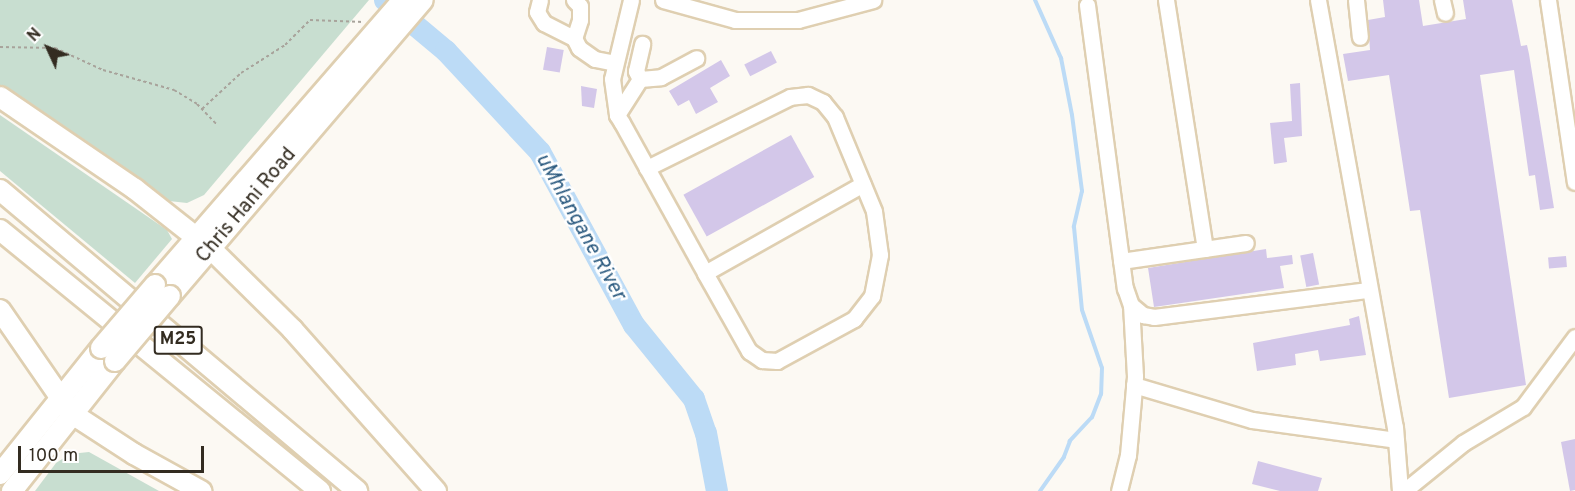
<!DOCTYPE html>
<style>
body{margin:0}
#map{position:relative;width:1575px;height:491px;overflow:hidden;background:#fcf9f3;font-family:Overpass,sans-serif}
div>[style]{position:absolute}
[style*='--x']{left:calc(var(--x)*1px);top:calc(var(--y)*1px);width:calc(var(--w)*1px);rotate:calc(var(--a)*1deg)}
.green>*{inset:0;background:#c8ded0}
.stream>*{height:4px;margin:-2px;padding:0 2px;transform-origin:2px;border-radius:2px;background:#bcdbf6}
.river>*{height:22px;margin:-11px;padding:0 11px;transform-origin:11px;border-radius:11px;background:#bcdbf6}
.building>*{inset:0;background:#d3c7e9;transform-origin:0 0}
.path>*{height:2px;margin-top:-1px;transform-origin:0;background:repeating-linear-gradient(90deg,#a8a39b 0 3px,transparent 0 6px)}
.roads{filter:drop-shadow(2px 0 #dfcfb1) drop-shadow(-2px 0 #dfcfb1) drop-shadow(0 2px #dfcfb1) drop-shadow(0 -2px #dfcfb1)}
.minor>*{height:15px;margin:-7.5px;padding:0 7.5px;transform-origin:7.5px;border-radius:7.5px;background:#fff}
.major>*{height:20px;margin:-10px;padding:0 10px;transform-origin:10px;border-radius:10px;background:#fff}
.bridges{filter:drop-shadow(2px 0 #dfcfb1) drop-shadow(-2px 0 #dfcfb1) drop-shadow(0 2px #dfcfb1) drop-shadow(0 -2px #dfcfb1)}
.major-bridge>*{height:20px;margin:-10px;padding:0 10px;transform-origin:10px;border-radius:10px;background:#fff}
span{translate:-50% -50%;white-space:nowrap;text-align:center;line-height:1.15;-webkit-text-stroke:5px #fff;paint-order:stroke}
.shield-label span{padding:2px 4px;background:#fff;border:2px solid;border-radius:4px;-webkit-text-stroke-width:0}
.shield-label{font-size:18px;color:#332c21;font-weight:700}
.street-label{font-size:20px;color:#332c21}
.water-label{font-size:21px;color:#2c5b80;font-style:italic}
.north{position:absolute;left:18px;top:18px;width:60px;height:60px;-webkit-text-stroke:4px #fff;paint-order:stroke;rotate:314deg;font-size:16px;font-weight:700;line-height:24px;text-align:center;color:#332c21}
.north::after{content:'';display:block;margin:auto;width:21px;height:27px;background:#332c21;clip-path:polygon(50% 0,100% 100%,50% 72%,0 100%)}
.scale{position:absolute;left:18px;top:446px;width:186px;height:27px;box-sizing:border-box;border:3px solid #332c21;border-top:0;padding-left:8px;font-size:18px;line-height:21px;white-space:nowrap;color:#332c21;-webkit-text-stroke:4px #fff;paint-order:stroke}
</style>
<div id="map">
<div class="green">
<i style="clip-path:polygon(0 0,369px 0,204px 195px,187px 203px,169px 201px,0 87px)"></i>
<i style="clip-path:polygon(0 115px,167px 230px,172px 239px,135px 283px,0 171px)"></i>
<i style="clip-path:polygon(89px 452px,159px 491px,35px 491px,56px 463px,70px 454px)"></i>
</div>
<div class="stream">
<i style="--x:1035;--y:0;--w:64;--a:65.9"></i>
<i style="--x:1061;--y:58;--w:58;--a:79.1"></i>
<i style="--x:1072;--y:115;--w:77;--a:82.5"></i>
<i style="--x:1082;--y:191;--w:37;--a:103"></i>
<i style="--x:1074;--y:227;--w:83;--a:84.5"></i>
<i style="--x:1082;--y:310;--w:61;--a:71"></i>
<i style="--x:1102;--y:368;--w:26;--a:92"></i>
<i style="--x:1101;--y:394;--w:25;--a:111"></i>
<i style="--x:1092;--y:417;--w:33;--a:133"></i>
<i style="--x:1070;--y:441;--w:17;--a:111"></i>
<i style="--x:1064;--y:457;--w:42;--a:125.2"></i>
</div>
<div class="river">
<i style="--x:385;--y:0;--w:80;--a:39.9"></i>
<i style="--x:446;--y:51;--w:138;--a:47.1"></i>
<i style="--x:540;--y:152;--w:197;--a:61.5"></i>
<i style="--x:634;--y:325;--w:95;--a:51"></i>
<i style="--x:694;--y:399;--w:36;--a:71"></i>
<i style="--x:706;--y:433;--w:59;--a:79.3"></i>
</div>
<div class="building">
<i style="clip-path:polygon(1383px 0,1419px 0,1423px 26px,1466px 19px,1463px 0,1512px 0,1521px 46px,1527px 45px,1529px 54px,1554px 208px,1540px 210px,1535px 175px,1529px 176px,1514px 70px,1480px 75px,1526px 385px,1449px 398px,1420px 210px,1410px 211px,1389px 75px,1348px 81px,1343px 54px,1370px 50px,1368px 20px,1385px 17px)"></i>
<i style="left:547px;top:47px;width:17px;height:23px;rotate:10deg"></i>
<i style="left:771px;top:51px;width:13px;height:30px;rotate:63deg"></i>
<i style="clip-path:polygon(721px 60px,730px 76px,710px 88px,718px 102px,696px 114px,689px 100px,678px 106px,669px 91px)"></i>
<i style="clip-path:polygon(1300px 83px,1302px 136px,1284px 138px,1287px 162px,1274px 164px,1270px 123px,1292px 121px,1290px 84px)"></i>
<i style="clip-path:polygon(581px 86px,597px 89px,594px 108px,582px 106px)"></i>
<i style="left:791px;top:135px;width:48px;height:123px;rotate:61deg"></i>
<i style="clip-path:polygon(1266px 249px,1267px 258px,1292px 255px,1293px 264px,1280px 266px,1284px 288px,1154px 307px,1148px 268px)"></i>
<i style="left:1313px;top:253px;width:32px;height:13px;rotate:79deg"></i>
<i style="left:1566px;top:256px;width:11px;height:18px;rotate:85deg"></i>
<i style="clip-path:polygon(1359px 316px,1366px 355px,1320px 361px,1318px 350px,1295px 354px,1296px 365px,1257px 371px,1253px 343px,1350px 325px,1349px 319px)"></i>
<i style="clip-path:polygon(1575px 439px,1575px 490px,1570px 491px,1561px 442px)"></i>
<i style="clip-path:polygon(1258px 461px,1322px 478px,1318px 491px,1280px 491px,1252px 484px)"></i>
</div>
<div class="path">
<i style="--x:0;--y:47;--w:55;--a:1"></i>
<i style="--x:55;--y:48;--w:53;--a:24.6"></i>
<i style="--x:103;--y:70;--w:74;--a:15.7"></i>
<i style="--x:174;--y:90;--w:27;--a:31"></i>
<i style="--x:197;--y:104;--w:28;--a:46"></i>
<i style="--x:202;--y:109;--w:53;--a:-42.7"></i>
<i style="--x:241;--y:73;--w:52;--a:-32.5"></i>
<i style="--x:285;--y:45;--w:35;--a:-45"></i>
<i style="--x:310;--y:20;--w:54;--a:2.1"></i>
</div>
<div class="roads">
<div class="minor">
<i style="--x:540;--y:0;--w:12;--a:104"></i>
<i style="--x:537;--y:12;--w:13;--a:58"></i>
<i style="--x:544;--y:23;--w:34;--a:27"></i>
<i style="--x:574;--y:38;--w:11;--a:63"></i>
<i style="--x:579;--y:48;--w:19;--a:35"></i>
<i style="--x:595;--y:59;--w:20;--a:11"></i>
<i style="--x:574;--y:0;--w:8;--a:45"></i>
<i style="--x:580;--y:6;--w:14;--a:90"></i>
<i style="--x:580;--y:20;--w:19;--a:108"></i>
<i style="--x:631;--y:0;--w:81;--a:103.5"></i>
<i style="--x:612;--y:79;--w:36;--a:82"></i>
<i style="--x:617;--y:115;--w:9;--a:58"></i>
<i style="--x:622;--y:123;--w:171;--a:61"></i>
<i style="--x:705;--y:273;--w:90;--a:60.6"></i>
<i style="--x:749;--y:351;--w:16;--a:35"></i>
<i style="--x:762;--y:360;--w:15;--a:4"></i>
<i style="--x:777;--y:361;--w:88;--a:-28.6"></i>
<i style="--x:854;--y:319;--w:29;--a:-52"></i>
<i style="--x:872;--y:296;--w:42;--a:-79"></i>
<i style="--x:880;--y:255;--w:44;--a:-97.8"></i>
<i style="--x:874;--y:211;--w:102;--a:-112.5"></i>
<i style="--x:835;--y:117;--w:19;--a:-129"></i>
<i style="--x:823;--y:102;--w:17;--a:-155"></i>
<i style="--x:808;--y:95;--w:18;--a:174"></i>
<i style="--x:790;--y:97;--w:160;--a:153.6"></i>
<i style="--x:663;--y:0;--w:75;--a:15.5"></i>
<i style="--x:735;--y:20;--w:63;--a:0"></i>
<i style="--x:798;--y:20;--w:78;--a:-14.9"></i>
<i style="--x:1166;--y:0;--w:252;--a:81.1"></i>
<i style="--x:1318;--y:0;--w:434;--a:79.8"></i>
<i style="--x:1395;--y:427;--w:64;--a:85.5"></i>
<i style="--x:1356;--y:0;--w:37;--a:84"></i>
<i style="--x:1442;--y:0;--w:13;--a:77"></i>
<i style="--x:1548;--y:0;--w:184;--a:81.6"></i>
<i style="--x:1087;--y:5;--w:286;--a:82.4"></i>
<i style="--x:1125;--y:288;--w:18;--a:71"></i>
<i style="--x:1131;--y:305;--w:16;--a:40"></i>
<i style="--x:1143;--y:315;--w:11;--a:10"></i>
<i style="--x:1154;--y:317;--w:216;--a:-7.2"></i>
<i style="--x:640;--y:79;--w:9;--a:-117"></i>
<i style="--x:636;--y:71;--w:28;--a:-77"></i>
<i style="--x:617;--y:115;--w:43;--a:-57.4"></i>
<i style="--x:640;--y:79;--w:21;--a:-5"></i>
<i style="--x:661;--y:77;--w:40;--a:-28"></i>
<i style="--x:1121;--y:261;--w:126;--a:-8.2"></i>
<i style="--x:705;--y:273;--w:181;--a:-29.4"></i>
<i style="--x:1134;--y:385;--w:123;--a:16.5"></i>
<i style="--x:1252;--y:420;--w:145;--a:7.9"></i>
<i style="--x:1119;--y:491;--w:37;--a:-76"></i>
<i style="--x:1128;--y:455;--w:79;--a:-84.9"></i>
<i style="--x:1135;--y:376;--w:71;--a:-93.2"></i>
<i style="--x:1404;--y:491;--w:76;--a:-39.1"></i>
<i style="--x:1463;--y:443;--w:70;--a:-31"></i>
<i style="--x:1523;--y:407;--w:87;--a:-53.4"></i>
</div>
<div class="major">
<i style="--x:0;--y:97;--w:163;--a:34.3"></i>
<i style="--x:135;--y:189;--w:97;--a:38.3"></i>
<i style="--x:211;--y:249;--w:114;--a:44.6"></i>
<i style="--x:292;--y:329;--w:217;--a:48.4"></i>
<i style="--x:0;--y:190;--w:467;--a:40.1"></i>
<i style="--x:0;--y:230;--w:413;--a:39.2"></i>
<i style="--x:155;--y:285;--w:378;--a:-49"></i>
<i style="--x:170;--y:296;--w:389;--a:-49.5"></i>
<i style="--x:0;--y:310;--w:125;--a:55.4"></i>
<i style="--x:71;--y:413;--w:75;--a:33.1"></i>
<i style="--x:134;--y:454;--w:77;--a:28.9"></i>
<i style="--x:0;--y:474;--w:161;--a:-51.3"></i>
<i style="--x:12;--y:491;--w:166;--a:-51.6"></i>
</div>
</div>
<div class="bridges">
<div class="major-bridge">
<i style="--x:101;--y:348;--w:83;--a:-49.4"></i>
<i style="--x:115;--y:361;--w:85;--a:-49.8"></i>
</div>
</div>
<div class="shield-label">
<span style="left:178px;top:340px">M25</span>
</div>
<div class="street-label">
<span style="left:247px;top:206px;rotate:-50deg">Chris Hani Road</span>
</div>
<div class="water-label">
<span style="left:580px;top:227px;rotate:61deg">uMhlangane River</span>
</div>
<div class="north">N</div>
<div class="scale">100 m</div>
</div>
